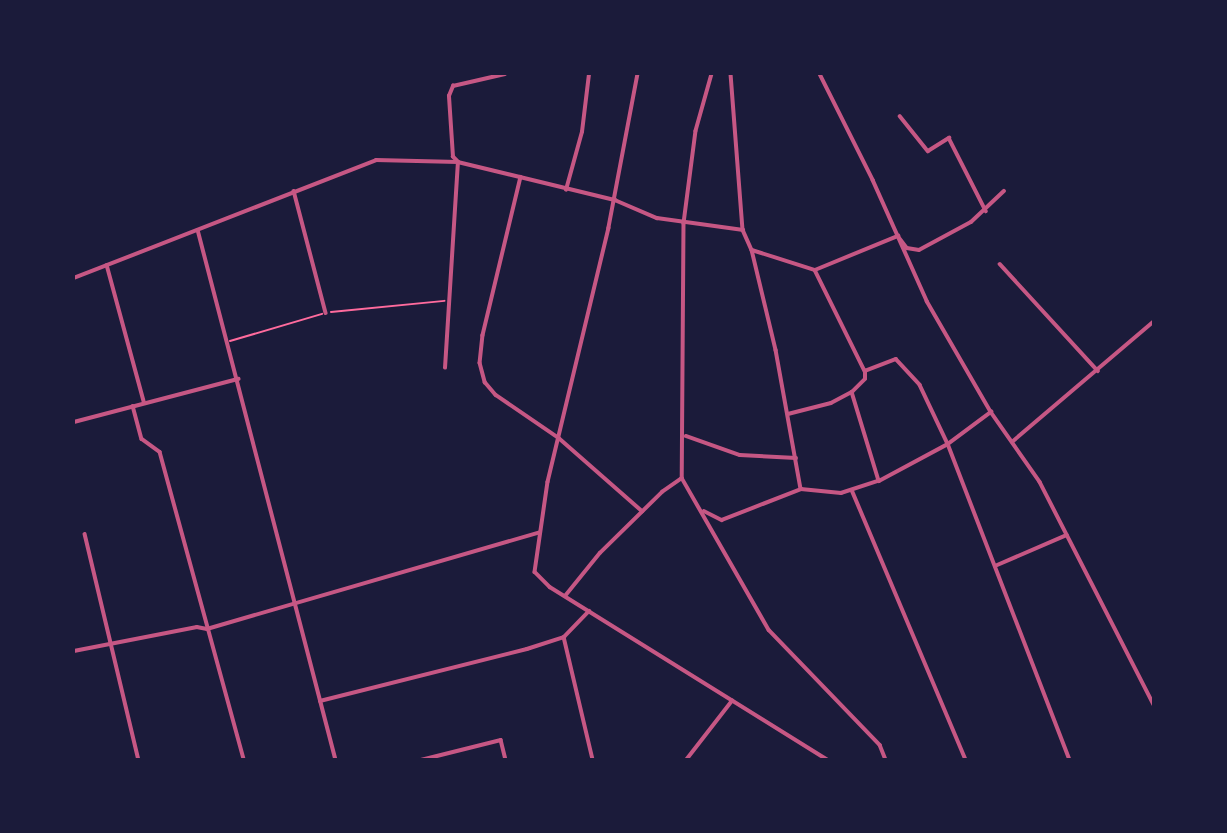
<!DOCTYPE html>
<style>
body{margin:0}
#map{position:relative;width:1227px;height:833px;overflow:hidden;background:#1b1b3a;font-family:"Nunito Sans",sans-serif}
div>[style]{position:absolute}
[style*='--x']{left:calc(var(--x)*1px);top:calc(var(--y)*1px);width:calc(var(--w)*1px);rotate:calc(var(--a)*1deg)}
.path>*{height:2px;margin:-1px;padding:0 1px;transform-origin:1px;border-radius:1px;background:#ff6b9d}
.minor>*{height:3.5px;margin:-1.75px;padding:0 1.75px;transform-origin:1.75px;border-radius:1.75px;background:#c65784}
span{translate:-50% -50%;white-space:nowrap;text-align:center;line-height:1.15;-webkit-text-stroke:6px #1b1b3a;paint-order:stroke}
.frame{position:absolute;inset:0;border:75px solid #1b1b3a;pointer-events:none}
</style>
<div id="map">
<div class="path">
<i style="--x:331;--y:312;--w:114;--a:-5.6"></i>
<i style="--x:230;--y:341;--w:96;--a:-16.4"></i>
</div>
<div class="minor">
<i style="--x:638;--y:74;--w:157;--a:100.7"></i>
<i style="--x:609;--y:228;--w:261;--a:103.5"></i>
<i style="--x:548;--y:482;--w:91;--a:98.2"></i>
<i style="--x:535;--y:572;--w:21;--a:45"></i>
<i style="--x:550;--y:587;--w:327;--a:31.9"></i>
<i style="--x:712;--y:74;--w:59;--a:105.7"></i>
<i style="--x:696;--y:131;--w:93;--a:97.4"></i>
<i style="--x:684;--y:223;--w:255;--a:90.4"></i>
<i style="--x:682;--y:478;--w:175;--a:60.2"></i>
<i style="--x:769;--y:630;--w:160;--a:46"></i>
<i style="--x:880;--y:745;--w:16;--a:68"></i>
<i style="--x:731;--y:74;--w:156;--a:85.6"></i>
<i style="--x:743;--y:230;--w:22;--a:66"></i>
<i style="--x:752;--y:250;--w:103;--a:76.5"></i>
<i style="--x:776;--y:350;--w:141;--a:79.8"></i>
<i style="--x:820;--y:74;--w:119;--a:63.4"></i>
<i style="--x:873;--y:180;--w:133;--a:65.9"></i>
<i style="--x:927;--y:301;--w:128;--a:60"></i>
<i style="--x:991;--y:412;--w:85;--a:55"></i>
<i style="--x:1040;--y:482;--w:250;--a:62.9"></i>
<i style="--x:900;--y:116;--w:45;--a:51.3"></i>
<i style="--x:928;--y:151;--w:25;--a:-32"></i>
<i style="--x:949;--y:138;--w:82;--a:63.1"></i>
<i style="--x:521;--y:177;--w:163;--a:103.5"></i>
<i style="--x:483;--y:335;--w:28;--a:96"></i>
<i style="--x:480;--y:363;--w:20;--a:75"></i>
<i style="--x:485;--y:382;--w:17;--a:50"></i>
<i style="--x:496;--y:395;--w:76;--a:34.3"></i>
<i style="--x:559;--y:438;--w:111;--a:41.3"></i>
<i style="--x:566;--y:190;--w:60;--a:-74.6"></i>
<i style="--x:582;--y:132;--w:58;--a:-83.1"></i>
<i style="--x:294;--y:191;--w:126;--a:75.3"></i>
<i style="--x:198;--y:230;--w:548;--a:75.41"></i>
<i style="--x:752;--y:250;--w:66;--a:17.6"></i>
<i style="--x:815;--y:270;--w:90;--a:-22.3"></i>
<i style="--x:898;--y:236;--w:15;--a:53"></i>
<i style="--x:907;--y:248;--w:12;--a:9"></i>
<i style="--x:919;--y:250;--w:59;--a:-28.3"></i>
<i style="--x:971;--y:222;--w:45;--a:-43.2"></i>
<i style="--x:1000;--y:264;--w:145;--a:47.5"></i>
<i style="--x:107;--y:265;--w:141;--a:74.8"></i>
<i style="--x:815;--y:270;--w:113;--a:63.7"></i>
<i style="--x:865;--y:371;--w:33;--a:-21"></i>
<i style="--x:896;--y:359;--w:35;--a:47"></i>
<i style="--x:920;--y:385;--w:65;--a:64.6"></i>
<i style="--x:948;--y:444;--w:339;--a:68.9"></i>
<i style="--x:74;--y:278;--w:324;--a:-21.3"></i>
<i style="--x:376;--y:160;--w:82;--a:1.4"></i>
<i style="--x:458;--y:162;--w:162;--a:13.6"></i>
<i style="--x:615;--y:200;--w:46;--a:23.2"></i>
<i style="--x:657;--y:218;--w:87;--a:7.9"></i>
<i style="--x:445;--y:368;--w:206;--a:-86.4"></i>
<i style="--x:458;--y:162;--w:7;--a:-135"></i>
<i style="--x:453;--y:157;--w:61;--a:-93.8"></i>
<i style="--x:449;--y:96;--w:11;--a:-68"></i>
<i style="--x:453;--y:86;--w:53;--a:-13"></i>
<i style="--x:852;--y:392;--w:93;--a:73.1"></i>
<i style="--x:133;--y:406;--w:34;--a:75"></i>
<i style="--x:142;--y:439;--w:22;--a:36"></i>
<i style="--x:160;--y:452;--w:319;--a:74.7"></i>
<i style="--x:788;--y:414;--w:44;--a:-14.3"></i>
<i style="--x:831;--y:403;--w:24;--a:-28"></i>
<i style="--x:852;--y:392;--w:18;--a:-45"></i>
<i style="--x:865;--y:379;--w:8;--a:-90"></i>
<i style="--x:74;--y:422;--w:170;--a:-14.7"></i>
<i style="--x:686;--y:436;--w:57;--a:19.4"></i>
<i style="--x:740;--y:455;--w:56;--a:3.1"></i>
<i style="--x:1012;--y:442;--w:187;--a:-40.4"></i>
<i style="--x:852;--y:490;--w:293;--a:67.1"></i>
<i style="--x:704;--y:511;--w:20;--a:27"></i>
<i style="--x:722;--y:520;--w:85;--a:-21.4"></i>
<i style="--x:801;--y:489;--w:40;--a:5.7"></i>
<i style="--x:841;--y:493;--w:40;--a:-18"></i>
<i style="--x:879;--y:481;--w:78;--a:-28.2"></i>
<i style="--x:948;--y:444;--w:54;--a:-36.7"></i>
<i style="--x:85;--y:534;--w:232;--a:76.6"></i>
<i style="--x:995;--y:566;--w:78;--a:-23.3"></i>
<i style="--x:565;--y:596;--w:55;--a:-50.9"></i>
<i style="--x:600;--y:553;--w:87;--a:-44.5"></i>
<i style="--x:662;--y:492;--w:24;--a:-35"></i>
<i style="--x:564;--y:637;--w:126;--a:76.7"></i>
<i style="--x:74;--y:651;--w:125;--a:-11"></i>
<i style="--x:197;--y:627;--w:10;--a:11"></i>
<i style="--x:207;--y:629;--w:345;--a:-16.2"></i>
<i style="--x:320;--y:701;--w:213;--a:-14.1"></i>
<i style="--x:527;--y:649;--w:39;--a:-18"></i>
<i style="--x:564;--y:637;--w:36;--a:-46"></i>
<i style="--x:421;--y:760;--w:82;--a:-14"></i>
<i style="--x:501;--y:740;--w:21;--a:76"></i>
<i style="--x:686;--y:760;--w:75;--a:-52.1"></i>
</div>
<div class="frame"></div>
</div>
